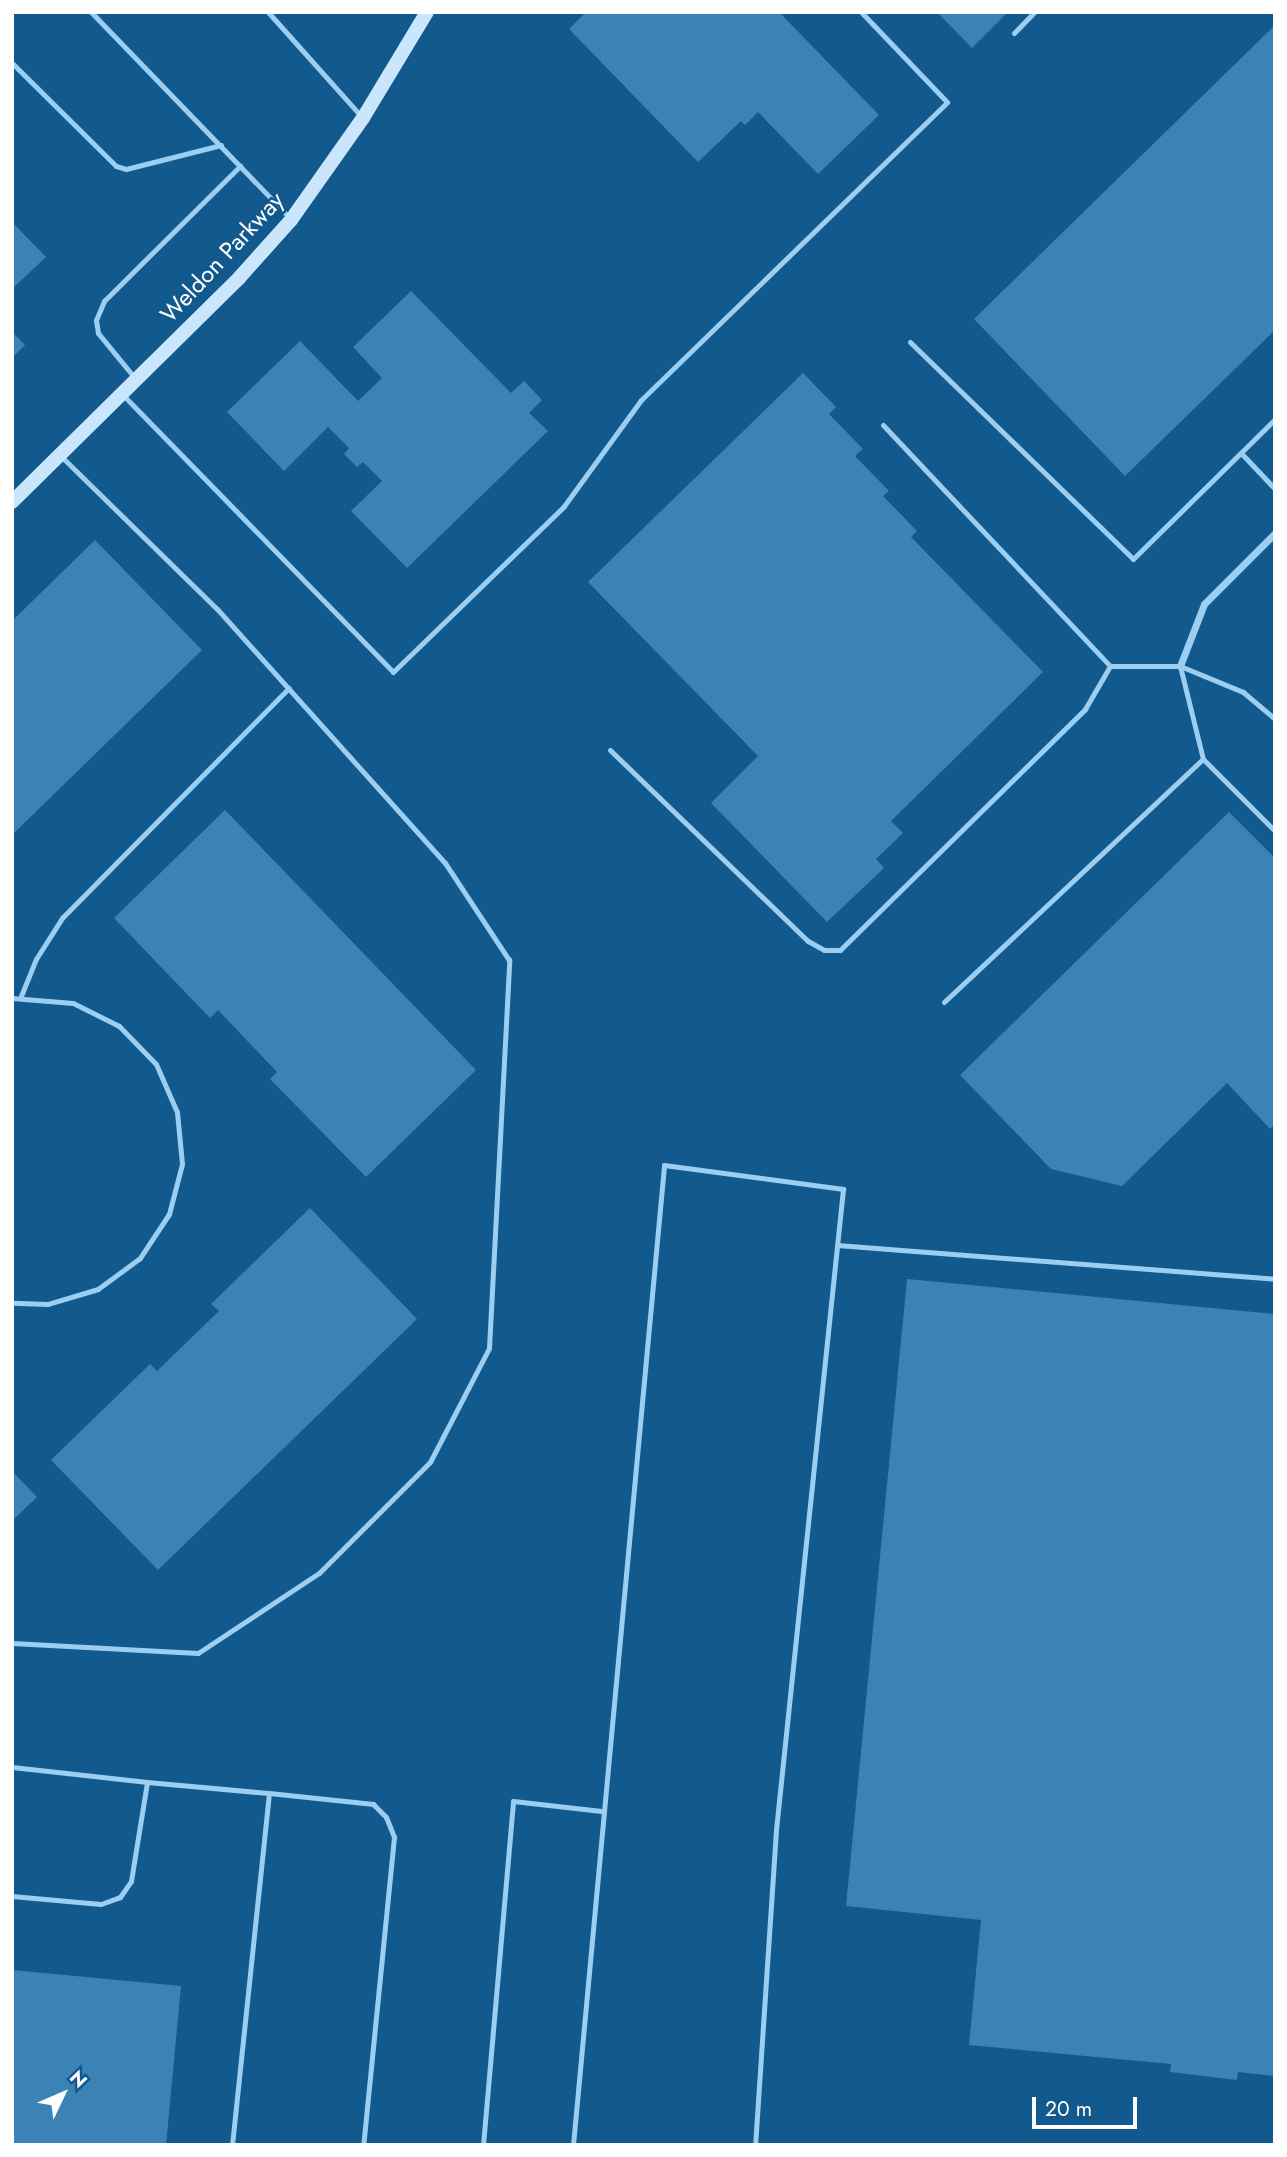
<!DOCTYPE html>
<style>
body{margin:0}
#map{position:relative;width:1287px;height:2157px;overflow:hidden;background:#12598d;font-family:Jost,sans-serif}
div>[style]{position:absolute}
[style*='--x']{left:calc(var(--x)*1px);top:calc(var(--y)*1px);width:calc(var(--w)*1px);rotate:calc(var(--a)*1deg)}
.building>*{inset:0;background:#3b83b6}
.lane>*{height:5px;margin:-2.5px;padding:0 2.5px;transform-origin:2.5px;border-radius:2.5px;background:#9bcef1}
.street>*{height:7px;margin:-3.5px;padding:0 3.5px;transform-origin:3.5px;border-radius:3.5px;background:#9bcef1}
.secondary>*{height:14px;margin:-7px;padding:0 7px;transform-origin:7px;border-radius:7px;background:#cae6fc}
span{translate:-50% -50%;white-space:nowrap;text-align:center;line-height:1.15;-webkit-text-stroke:5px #12598d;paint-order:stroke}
.street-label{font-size:24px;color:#fff}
.frame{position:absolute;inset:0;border:14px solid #fff;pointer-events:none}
.north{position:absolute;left:28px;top:2059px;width:70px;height:70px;-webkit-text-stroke:5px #12598d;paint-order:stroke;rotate:46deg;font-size:19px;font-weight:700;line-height:28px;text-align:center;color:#fff}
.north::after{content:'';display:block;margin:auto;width:24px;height:32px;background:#fff;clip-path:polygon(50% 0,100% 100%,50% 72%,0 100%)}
.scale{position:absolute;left:1032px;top:2097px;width:105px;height:32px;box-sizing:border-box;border:4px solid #fff;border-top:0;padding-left:9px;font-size:21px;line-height:24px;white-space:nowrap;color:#fff;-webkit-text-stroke:5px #12598d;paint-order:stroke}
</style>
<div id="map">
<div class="building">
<i style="clip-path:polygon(586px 12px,779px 12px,879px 115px,818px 174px,758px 112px,745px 125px,741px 121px,698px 162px,569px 29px)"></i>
<i style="clip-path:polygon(937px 12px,1008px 12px,972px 48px)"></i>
<i style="clip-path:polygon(1275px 25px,1275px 330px,1125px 476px,974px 319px)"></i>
<i style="clip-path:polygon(12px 222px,46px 257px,12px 289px)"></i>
<i style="clip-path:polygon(411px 291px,511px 393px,524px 381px,542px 400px,529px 413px,548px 431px,407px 568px,351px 511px,382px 481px,363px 462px,357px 467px,344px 454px,349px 448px,328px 427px,284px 471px,227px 412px,300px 341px,358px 401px,382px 378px,353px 347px)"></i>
<i style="clip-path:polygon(12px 332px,25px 345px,12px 358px)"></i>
<i style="clip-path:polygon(803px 373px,836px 407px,829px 414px,863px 449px,855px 456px,889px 491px,883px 496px,917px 531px,911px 537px,1043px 672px,891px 821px,903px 833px,876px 859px,884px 868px,827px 922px,711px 803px,758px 756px,588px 582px)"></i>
<i style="clip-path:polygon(95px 540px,202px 650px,12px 835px,12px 621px)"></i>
<i style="clip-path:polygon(225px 810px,476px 1070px,366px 1177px,270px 1079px,277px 1072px,218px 1010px,210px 1018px,114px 918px)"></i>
<i style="clip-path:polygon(1229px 812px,1275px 858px,1275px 1124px,1270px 1129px,1227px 1083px,1122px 1186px,1051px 1169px,960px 1075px)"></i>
<i style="clip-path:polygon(310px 1208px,417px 1319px,158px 1570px,51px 1460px,150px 1364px,157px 1371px,219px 1311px,211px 1304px)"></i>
<i style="clip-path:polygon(907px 1279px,1275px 1314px,1275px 2076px,1238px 2072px,1237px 2080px,1170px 2072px,1171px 2064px,969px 2045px,981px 1920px,846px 1906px)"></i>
<i style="clip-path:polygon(12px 1471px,37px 1497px,12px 1521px)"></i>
<i style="clip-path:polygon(12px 1970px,181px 1986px,166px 2145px,12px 2145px)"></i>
</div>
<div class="lane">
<i style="--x:91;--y:12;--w:288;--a:46"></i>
<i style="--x:268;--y:12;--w:141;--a:48.2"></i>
<i style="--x:1014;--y:33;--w:29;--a:-46"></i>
<i style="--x:12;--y:63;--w:146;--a:44.7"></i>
<i style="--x:116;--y:166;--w:10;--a:17"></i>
<i style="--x:126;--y:169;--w:98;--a:-14.2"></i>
<i style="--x:910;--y:342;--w:311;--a:44.2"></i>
<i style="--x:1133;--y:559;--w:199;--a:-44.6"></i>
<i style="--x:134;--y:377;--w:57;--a:-129.3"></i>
<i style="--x:98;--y:333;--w:13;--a:-99"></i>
<i style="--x:96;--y:320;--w:21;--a:-67"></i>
<i style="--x:104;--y:301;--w:192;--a:-44.8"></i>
<i style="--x:122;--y:394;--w:388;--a:45.7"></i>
<i style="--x:393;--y:672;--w:238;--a:-44.1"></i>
<i style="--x:564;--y:506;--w:131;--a:-54"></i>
<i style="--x:641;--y:400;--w:427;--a:-44.2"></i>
<i style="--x:947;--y:102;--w:124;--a:-133.7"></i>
<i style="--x:883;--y:425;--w:331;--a:46.7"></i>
<i style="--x:1241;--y:453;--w:50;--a:46.6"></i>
<i style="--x:610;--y:750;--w:275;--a:44"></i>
<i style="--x:808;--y:941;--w:18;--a:29"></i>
<i style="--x:824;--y:950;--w:16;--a:0"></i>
<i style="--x:840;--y:950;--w:344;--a:-44.5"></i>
<i style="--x:1085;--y:709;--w:50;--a:-59.8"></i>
<i style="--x:1110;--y:666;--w:70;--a:0"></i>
<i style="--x:1180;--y:666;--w:68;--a:22.4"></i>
<i style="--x:1243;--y:692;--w:42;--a:40.2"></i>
<i style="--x:1203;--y:759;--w:102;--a:45"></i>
<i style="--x:21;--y:996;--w:40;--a:-68"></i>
<i style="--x:36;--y:959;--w:49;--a:-57.6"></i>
<i style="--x:62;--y:918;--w:323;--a:-45.4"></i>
<i style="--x:12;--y:998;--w:61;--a:4.7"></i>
<i style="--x:73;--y:1003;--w:51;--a:26.6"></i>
<i style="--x:119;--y:1026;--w:53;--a:45.8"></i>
<i style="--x:156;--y:1064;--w:52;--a:66.4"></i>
<i style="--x:177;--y:1112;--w:52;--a:84.5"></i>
<i style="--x:182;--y:1164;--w:52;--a:104.6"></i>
<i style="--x:169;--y:1214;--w:53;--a:123.4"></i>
<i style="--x:140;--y:1258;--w:52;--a:143.6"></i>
<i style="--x:98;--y:1289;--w:52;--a:163.3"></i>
<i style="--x:48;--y:1304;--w:36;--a:-178"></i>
<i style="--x:944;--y:1002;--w:355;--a:-43.2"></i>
<i style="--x:1203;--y:759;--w:96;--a:-103.9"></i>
<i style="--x:837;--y:1245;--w:439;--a:4.4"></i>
<i style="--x:12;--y:1643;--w:186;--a:3.1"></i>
<i style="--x:198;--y:1653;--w:145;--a:-33.5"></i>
<i style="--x:319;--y:1573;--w:157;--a:-45"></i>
<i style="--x:430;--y:1462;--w:128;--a:-62.6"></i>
<i style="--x:489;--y:1348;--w:389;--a:-87"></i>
<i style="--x:509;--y:960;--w:116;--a:-123.4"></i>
<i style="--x:445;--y:863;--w:341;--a:-131.9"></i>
<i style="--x:217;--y:609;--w:219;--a:-135.6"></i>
<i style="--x:12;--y:1767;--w:136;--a:6.3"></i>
<i style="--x:12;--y:1896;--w:89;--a:5.1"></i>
<i style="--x:101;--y:1904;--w:20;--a:-20"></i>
<i style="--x:120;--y:1897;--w:19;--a:-55"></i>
<i style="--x:131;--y:1881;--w:100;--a:-80.8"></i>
<i style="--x:147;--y:1782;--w:122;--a:5.2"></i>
<i style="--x:232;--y:2145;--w:354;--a:-84"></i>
<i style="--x:269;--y:1793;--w:105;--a:6"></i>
<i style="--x:373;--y:1804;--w:18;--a:45"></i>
<i style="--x:386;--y:1817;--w:22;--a:68"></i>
<i style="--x:394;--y:1837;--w:310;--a:95.7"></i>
<i style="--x:483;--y:2145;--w:345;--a:-85"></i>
<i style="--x:513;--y:1801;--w:89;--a:6.5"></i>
<i style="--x:573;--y:2145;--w:984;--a:-84.69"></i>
<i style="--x:664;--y:1165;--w:181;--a:7.6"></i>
<i style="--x:843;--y:1189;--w:644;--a:95.97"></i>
<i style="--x:776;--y:1830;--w:316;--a:93.8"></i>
</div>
<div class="street">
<i style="--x:1180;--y:666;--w:66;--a:-68.8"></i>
<i style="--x:1204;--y:604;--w:100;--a:-45"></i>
</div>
<div class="secondary">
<i style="--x:12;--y:502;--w:319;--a:-44.6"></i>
<i style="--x:239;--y:278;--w:78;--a:-48.1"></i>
<i style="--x:291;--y:220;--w:125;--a:-54.8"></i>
<i style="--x:363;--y:118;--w:124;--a:-58.9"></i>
</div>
<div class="street-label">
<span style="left:222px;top:257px;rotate:-47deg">Weldon Parkway</span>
</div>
<div class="frame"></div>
<div class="north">N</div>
<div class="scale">20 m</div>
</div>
